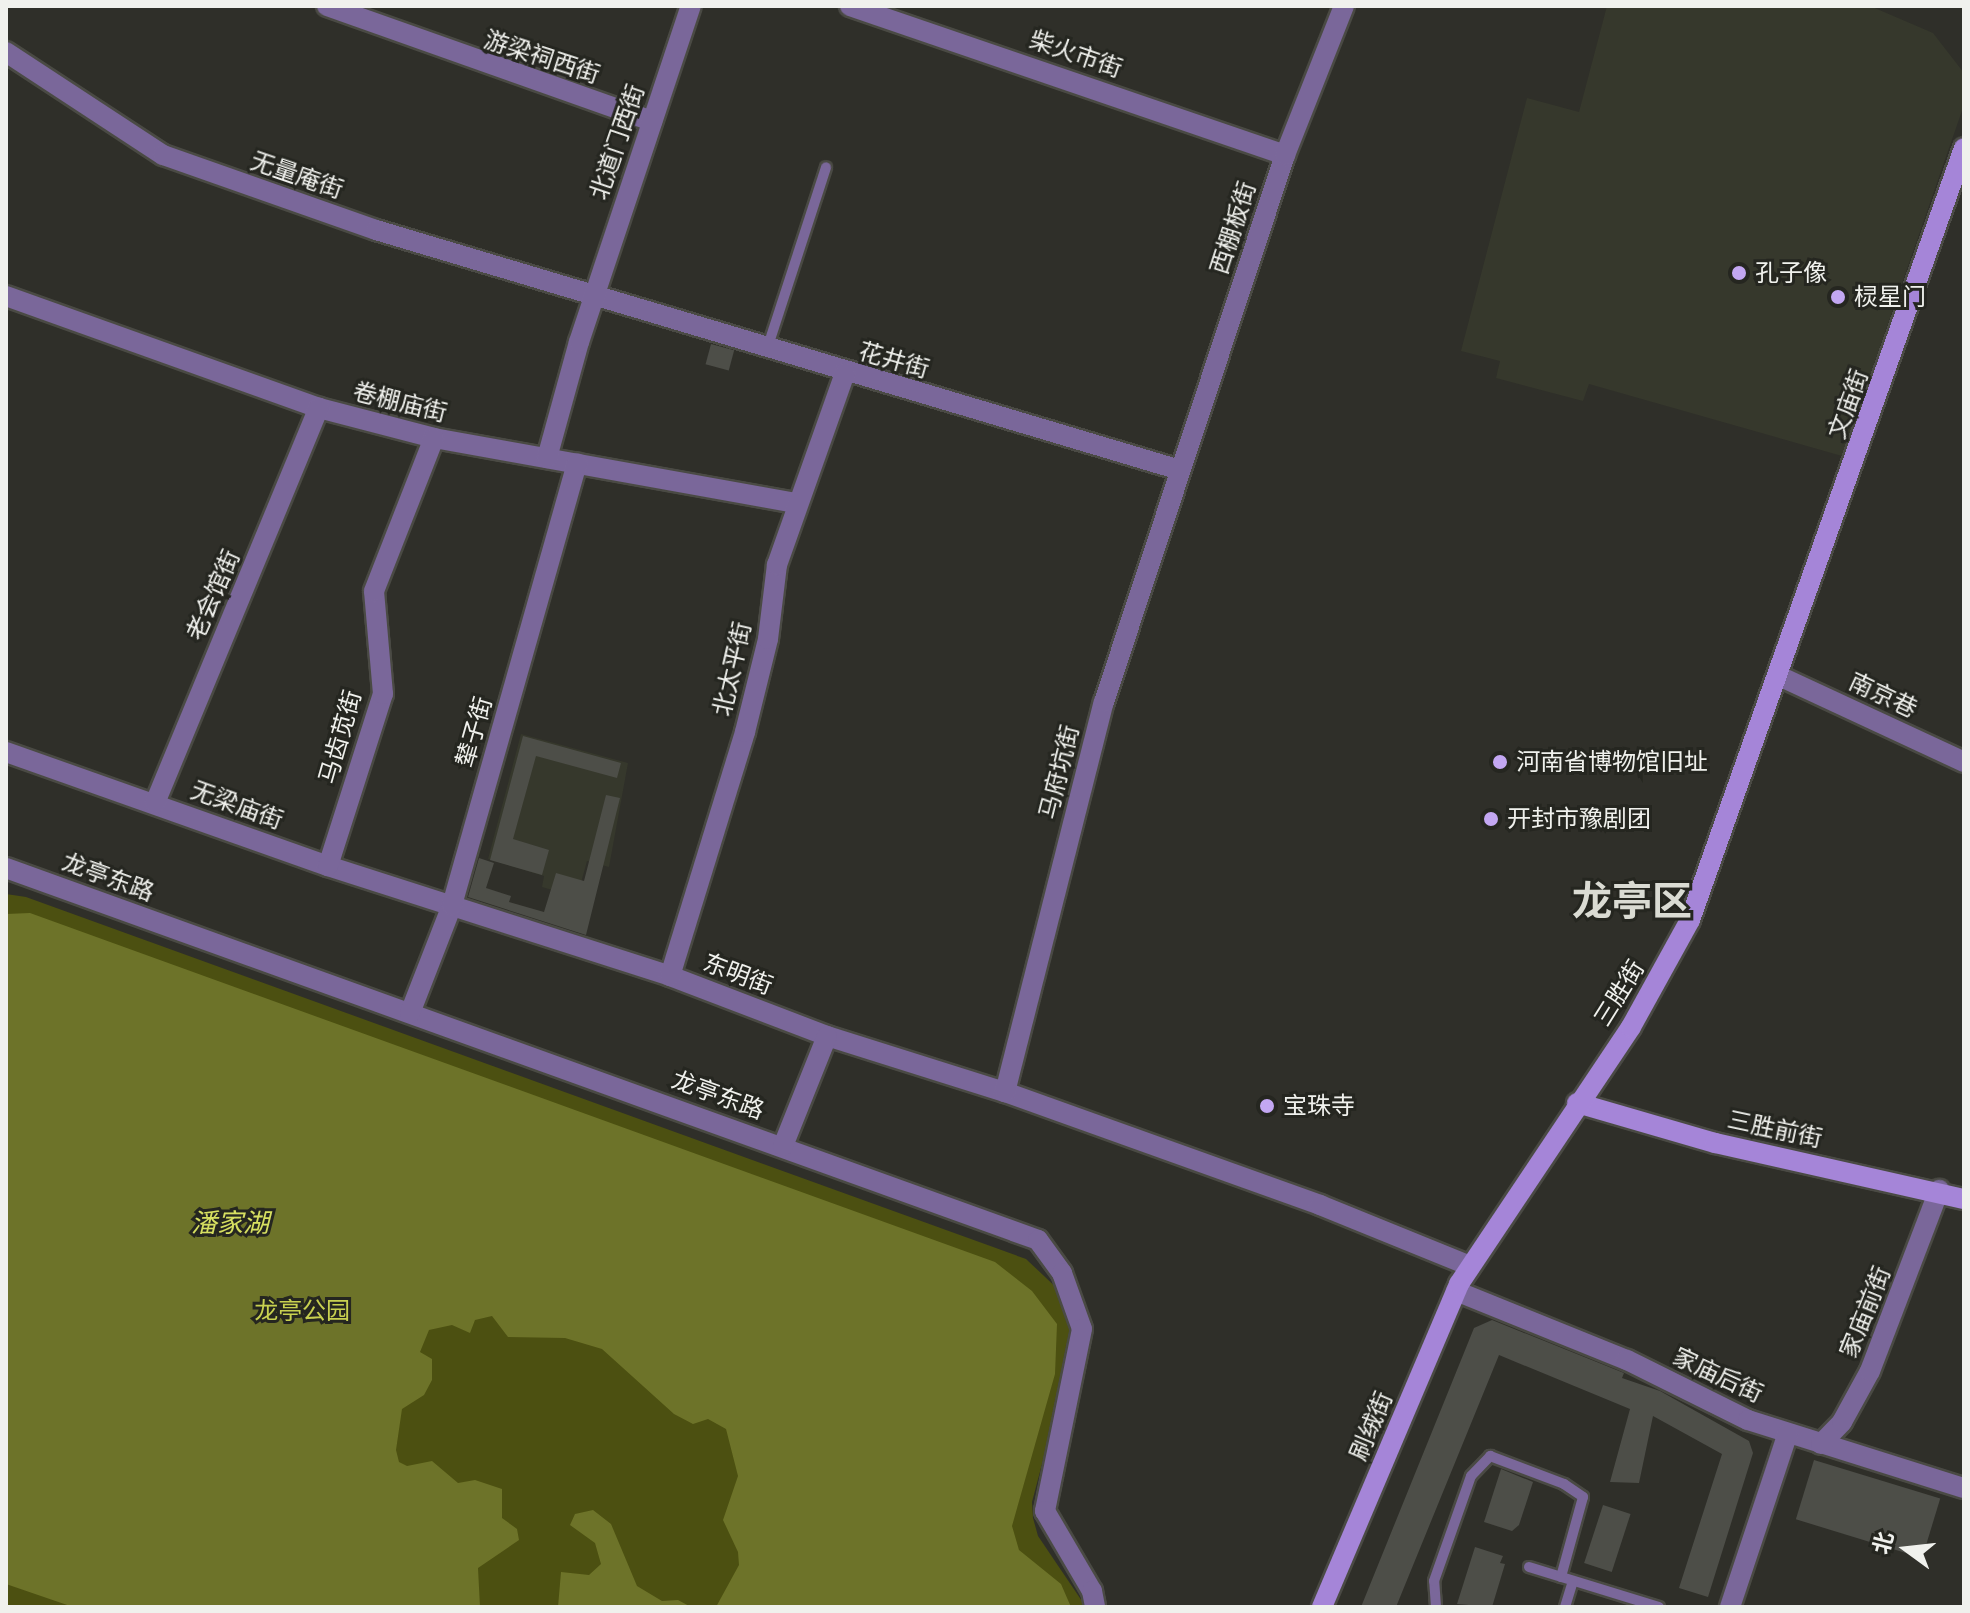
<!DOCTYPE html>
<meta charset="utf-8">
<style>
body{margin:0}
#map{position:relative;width:1970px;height:1613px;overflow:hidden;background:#2f2f29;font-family:"Titillium Web","Noto Sans SC",sans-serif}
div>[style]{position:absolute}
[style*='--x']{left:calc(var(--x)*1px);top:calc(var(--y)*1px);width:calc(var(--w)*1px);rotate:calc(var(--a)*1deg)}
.built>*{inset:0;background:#36382c}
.green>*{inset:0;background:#4c5011}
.water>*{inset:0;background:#6d7329}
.building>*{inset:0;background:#4d4e48;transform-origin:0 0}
.roads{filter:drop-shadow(2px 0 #4a4a44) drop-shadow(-2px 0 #4a4a44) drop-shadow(0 2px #4a4a44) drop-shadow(0 -2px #4a4a44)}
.lane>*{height:10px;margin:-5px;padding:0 5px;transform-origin:5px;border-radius:5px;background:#7a679a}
.street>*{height:20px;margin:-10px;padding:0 10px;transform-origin:10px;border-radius:10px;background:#7a679a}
.secondary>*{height:20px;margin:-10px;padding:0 10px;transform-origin:10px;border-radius:10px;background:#a585d8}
.dots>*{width:22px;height:22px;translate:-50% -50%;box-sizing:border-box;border:4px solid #252620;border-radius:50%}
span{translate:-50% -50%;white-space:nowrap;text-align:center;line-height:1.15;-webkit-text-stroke:6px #252620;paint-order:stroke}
.street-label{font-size:24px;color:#f0f1ed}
.poi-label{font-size:24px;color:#f0f1ed}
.left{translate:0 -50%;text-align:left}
.park-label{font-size:24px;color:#c8d150}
.water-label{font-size:26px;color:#d7e061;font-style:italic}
.town-label{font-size:40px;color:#dadbd3;font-weight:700}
.frame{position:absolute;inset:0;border:8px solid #f0f1ed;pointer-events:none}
.north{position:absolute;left:1866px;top:1509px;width:80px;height:80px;-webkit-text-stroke:6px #252620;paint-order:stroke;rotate:285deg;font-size:22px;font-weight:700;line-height:32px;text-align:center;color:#f0f1ed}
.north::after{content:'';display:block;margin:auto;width:28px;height:36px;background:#f0f1ed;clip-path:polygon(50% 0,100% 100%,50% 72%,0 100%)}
</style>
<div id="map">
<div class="built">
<i style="clip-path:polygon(1607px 6px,1870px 6px,1933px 33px,1964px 73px,1964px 105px,1842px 456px,1589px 384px,1583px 401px,1496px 378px,1500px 361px,1461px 351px,1527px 98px,1579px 112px)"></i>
<i style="clip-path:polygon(521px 734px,628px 763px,609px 867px,587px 861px,577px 897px,542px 887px,544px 876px,488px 859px)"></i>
</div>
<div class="green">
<i style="clip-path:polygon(6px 894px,26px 897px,1026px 1259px,1061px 1292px,1074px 1320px,1074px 1343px,1032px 1502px,1033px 1518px,1038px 1536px,1086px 1607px,6px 1607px)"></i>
</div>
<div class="water">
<i style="clip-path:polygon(30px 913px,995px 1262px,1032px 1291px,1057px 1324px,1055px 1374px,1012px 1526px,1019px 1550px,1061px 1584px,1071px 1607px,716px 1607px,739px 1565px,738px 1552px,723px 1520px,738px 1476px,726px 1429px,708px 1419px,693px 1424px,674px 1414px,602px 1349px,565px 1338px,508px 1337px,492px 1316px,475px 1320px,470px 1333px,452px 1325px,429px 1330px,420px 1352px,432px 1359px,432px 1380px,424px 1395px,402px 1409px,396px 1450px,399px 1462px,407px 1466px,432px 1461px,458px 1483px,475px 1480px,502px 1489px,502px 1518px,517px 1529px,519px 1540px,478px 1568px,480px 1607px,73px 1607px,6px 1584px,6px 914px)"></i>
<i style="clip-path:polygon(593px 1510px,611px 1524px,637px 1586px,662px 1601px,678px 1600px,691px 1607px,558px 1607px,561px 1572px,589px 1575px,601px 1564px,595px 1543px,570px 1525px,575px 1514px)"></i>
</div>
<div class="building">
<i style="left:711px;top:344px;width:24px;height:21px;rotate:15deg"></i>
<i style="clip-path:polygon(523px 736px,621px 763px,617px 778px,536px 756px,513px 839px,549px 850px,542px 875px,490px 860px)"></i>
<i style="clip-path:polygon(606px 795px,620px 798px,586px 935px,468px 897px,479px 858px,494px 863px,486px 888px,511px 896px,509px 902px,544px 912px,556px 873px,584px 881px)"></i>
<i style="clip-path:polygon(1492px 1320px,1624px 1373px,1622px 1378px,1660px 1391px,1749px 1441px,1753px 1453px,1708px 1597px,1679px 1588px,1722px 1454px,1653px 1416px,1639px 1483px,1610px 1482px,1630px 1409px,1499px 1355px,1396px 1607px,1361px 1607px,1474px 1328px)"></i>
<i style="left:1814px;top:1460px;width:132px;height:62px;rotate:17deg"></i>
<i style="clip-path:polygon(1501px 1469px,1533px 1482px,1519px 1525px,1512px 1531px,1484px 1522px)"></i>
<i style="left:1603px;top:1505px;width:29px;height:61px;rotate:18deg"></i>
<i style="clip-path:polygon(1475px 1547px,1503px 1556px,1500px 1563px,1505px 1564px,1492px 1607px,1457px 1604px)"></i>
</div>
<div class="roads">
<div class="lane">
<i style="--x:767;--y:349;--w:191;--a:-72"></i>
<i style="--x:1529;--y:1567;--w:136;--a:17.1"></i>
<i style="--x:1436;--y:1607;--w:26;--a:-94"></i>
<i style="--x:1434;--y:1581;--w:111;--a:-70.6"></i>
<i style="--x:1471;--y:1476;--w:28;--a:-46"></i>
<i style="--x:1490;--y:1456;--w:79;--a:20.7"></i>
<i style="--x:1564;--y:1484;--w:23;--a:34"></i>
<i style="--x:1583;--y:1497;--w:83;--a:105.4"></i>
<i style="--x:1565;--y:1607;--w:27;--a:-73"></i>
</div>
<div class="street">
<i style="--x:327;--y:6;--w:345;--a:19.5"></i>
<i style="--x:850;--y:6;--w:460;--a:18.9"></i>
<i style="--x:6;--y:52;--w:188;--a:33.3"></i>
<i style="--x:163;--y:155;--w:226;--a:19.4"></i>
<i style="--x:376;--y:230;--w:839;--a:16.62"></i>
<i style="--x:6;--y:296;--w:332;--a:19.7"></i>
<i style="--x:319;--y:408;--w:119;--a:14.6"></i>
<i style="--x:434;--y:438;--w:368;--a:10.2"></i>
<i style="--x:547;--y:458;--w:120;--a:-74.6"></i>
<i style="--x:579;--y:342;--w:354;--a:-71.6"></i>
<i style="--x:1779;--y:676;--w:204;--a:24.9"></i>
<i style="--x:6;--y:752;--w:342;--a:19.5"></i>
<i style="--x:328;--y:866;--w:359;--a:17.8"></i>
<i style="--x:670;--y:976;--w:168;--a:20.9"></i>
<i style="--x:827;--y:1036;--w:187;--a:17.5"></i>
<i style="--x:1005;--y:1092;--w:335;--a:19.7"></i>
<i style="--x:1320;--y:1205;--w:162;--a:22.1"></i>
<i style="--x:155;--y:803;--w:428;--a:-67.5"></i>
<i style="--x:328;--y:866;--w:181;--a:-72.3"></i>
<i style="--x:383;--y:694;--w:103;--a:-95"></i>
<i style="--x:374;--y:591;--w:164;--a:-68.6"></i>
<i style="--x:6;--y:868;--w:1097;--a:19.82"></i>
<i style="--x:1038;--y:1240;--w:41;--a:54"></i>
<i style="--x:1062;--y:1273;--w:59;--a:70.3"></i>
<i style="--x:1082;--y:1329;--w:186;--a:101.5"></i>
<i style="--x:1045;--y:1511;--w:93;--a:59.6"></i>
<i style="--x:1092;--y:1591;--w:16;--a:79"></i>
<i style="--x:670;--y:976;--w:255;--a:-72.9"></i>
<i style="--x:745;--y:732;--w:96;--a:-76.1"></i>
<i style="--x:768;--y:639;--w:75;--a:-83.1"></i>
<i style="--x:777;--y:565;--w:204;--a:-70.5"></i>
<i style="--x:410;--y:1013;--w:116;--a:-68.7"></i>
<i style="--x:452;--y:905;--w:459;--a:-74.2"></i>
<i style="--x:1005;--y:1092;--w:402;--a:-75.8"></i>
<i style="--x:1104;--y:702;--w:576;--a:-71.69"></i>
<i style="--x:1285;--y:155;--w:160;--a:-68.4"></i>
<i style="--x:783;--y:1146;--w:118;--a:-68.2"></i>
<i style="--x:1456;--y:1291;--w:184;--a:22"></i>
<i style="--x:1627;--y:1360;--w:135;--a:26.4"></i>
<i style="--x:1748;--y:1420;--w:226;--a:17.5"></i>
<i style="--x:1821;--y:1444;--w:30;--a:-46"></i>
<i style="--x:1842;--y:1422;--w:58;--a:-61.2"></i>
<i style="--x:1870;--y:1371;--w:194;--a:-69.1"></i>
<i style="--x:1730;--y:1607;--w:183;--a:-71.6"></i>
</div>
<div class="secondary">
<i style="--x:1577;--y:1103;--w:144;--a:16.2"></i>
<i style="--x:1715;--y:1143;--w:255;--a:12.7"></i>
<i style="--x:1322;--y:1607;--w:351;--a:-67"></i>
<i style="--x:1459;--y:1284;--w:309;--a:-56.2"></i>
<i style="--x:1631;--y:1027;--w:122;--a:-61.1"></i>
<i style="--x:1690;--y:920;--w:819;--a:-70.46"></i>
</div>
</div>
<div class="dots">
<i style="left:1739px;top:273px;background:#c3a7f2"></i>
<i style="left:1838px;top:297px;background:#c3a7f2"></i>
<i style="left:1500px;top:762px;background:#c3a7f2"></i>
<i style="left:1491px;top:819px;background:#c3a7f2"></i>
<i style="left:1267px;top:1106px;background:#c3a7f2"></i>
</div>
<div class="street-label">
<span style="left:1076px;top:54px;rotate:19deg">柴火市街</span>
<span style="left:542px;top:57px;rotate:18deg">游梁祠西街</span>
<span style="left:617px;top:142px;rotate:-71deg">北道门西街</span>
<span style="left:297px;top:175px;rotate:19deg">无量庵街</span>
<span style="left:1233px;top:228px;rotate:-72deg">西棚板街</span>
<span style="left:894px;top:360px;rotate:16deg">花井街</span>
<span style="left:400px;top:402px;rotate:14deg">卷棚庙街</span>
<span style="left:1848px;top:404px;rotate:-70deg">文庙街</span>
<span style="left:213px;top:595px;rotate:-66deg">老会馆街</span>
<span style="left:732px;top:669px;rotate:-77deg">北太平街</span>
<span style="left:1883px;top:695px;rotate:25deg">南京巷</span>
<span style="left:474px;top:732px;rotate:-74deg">辇子街</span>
<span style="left:340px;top:737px;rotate:-74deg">马齿苋街</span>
<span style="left:1059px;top:772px;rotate:-76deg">马府坑街</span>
<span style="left:237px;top:805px;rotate:20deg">无梁庙街</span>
<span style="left:108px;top:877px;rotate:20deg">龙亭东路</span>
<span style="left:738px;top:974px;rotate:21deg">东明街</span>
<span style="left:1619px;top:993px;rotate:-58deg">三胜街</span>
<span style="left:718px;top:1095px;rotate:20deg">龙亭东路</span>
<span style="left:1775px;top:1129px;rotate:12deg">三胜前街</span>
<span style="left:1865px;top:1312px;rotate:-68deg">家庙前街</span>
<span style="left:1718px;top:1375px;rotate:25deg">家庙后街</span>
<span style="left:1371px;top:1426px;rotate:-67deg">刷绒街</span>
</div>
<div class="poi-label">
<span class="left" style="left:1755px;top:273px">孔子像</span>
<span class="left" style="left:1854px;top:297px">棂星门</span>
<span class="left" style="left:1516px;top:762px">河南省博物馆旧址</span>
<span class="left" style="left:1507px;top:819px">开封市豫剧团</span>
<span class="left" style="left:1283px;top:1106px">宝珠寺</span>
</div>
<div class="park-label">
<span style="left:302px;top:1311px">龙亭公园</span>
</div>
<div class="water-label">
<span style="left:230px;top:1223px">潘家湖</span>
</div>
<div class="town-label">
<span style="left:1632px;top:901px">龙亭区</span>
</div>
<div class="frame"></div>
<div class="north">北</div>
</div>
